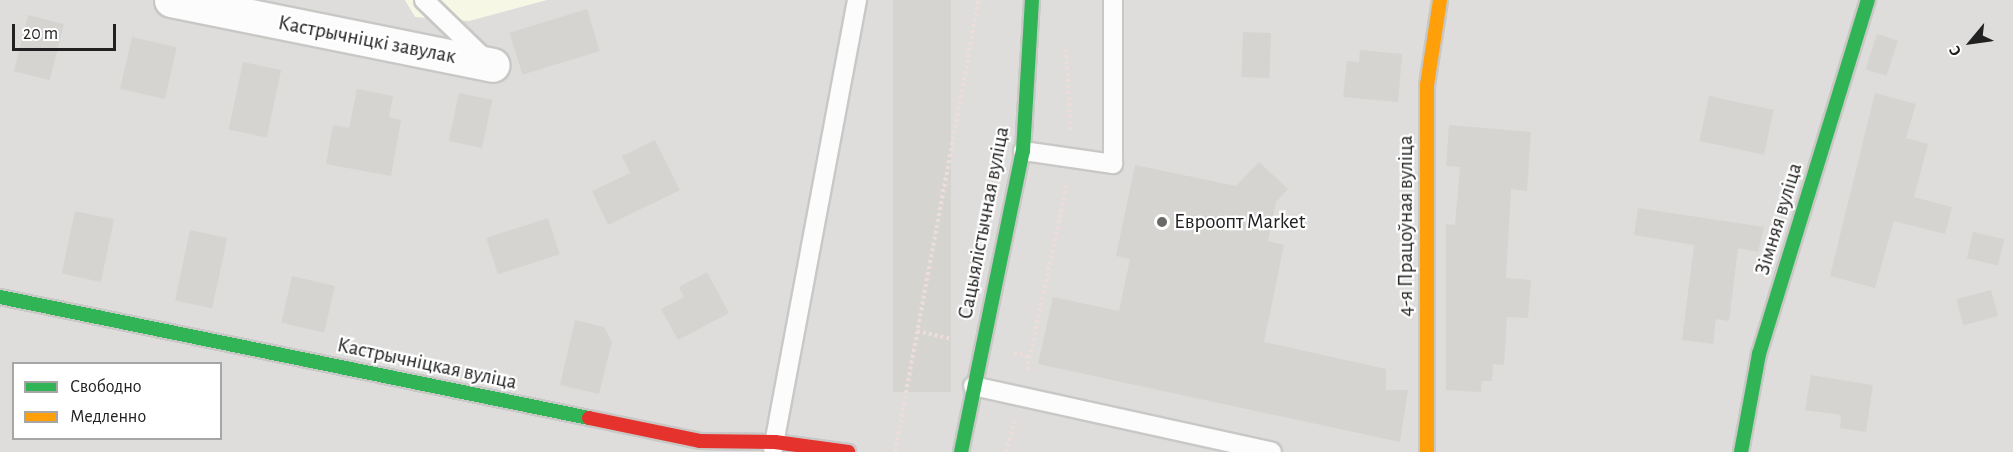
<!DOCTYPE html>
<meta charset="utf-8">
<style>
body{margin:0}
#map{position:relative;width:2013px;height:452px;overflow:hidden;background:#efeeea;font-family:"Alegreya Sans",sans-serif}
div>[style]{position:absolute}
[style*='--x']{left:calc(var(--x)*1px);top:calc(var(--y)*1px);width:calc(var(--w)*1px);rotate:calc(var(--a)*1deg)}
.residential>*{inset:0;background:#dedddb}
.education>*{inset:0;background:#f7f7e6}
.building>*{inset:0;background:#d6d4d1;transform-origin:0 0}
.path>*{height:4px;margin-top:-2px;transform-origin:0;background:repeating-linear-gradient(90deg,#ecddda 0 3px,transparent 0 6px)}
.roads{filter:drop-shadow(2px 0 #c8c8c6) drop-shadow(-2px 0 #c8c8c6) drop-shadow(0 2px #c8c8c6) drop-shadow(0 -2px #c8c8c6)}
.lane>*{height:18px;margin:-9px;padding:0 9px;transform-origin:9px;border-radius:9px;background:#fdfcfc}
.street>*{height:33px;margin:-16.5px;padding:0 16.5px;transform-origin:16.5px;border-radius:16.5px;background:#fdfcfc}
.fast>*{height:14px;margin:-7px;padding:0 7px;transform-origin:7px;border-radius:7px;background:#30b455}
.slow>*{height:14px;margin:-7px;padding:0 7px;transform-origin:7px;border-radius:7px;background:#ff9f0a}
.jam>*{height:14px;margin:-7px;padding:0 7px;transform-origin:7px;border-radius:7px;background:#e5322d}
.dots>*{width:16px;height:16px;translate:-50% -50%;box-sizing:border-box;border:3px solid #fff;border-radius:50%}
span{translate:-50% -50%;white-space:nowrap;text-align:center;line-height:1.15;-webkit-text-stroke:4.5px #fff;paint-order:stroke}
.street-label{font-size:21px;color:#212121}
.poi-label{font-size:21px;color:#212121}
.left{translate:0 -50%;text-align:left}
.legend{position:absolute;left:12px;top:362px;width:210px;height:78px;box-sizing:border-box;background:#fff;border:2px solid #a6a6a6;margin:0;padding:8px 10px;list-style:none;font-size:18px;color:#212121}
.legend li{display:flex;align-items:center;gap:12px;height:30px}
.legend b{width:30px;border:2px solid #a6a6a6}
.north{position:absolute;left:1941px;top:12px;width:60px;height:60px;-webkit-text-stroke:4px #fff;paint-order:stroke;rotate:241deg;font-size:16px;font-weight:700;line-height:24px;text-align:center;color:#212121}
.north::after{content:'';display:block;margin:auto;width:21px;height:27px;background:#212121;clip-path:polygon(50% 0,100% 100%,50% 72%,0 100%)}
.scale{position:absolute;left:12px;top:24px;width:104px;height:27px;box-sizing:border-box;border:3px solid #212121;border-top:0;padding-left:8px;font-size:18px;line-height:21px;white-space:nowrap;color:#212121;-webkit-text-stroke:4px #fff;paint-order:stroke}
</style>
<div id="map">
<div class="residential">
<i style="clip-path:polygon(evenodd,0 0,2013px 0,2013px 452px,0 452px,0 0,14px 364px,220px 364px,220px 438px,14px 438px,14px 364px)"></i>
</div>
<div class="education">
<i style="clip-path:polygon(405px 0,547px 0,469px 21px,415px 17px)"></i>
</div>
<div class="building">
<i style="left:893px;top:0;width:58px;height:392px"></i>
<i style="left:587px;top:9px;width:44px;height:81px;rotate:73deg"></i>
<i style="left:28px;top:15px;width:37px;height:58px;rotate:14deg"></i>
<i style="left:1243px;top:32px;width:28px;height:45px;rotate:2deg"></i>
<i style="left:1877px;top:34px;width:22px;height:37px;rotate:18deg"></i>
<i style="left:132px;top:37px;width:46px;height:53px;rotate:13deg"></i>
<i style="clip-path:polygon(1360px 50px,1402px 54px,1398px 102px,1343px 97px,1347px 61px,1359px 62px)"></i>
<i style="left:243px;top:62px;width:39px;height:69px;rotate:12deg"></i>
<i style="clip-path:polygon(357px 89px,393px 96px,389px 117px,401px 120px,391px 176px,326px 164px,333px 125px,349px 128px)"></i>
<i style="left:459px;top:93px;width:34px;height:49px;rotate:12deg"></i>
<i style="clip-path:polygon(1875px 93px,1916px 104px,1906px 138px,1928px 144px,1914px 197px,1952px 207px,1945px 234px,1894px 221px,1875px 288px,1830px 276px)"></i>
<i style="left:1709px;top:96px;width:66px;height:46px;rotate:12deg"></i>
<i style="clip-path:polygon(1449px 125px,1531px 132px,1527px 191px,1511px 189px,1506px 278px,1531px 280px,1528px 318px,1507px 317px,1504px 365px,1493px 364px,1492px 381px,1482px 381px,1481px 392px,1446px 390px,1446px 224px,1455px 225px,1460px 167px,1446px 166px)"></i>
<i style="clip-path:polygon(655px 140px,680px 190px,608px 225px,592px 191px,630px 173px,622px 156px)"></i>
<i style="clip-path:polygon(1259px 162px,1288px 189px,1276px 202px,1268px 241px,1284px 245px,1264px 342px,1386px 369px,1386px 390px,1408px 390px,1400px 442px,1038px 364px,1053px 297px,1119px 311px,1130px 259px,1116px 256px,1135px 165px,1236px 186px)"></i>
<i style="clip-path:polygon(1638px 208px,1764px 227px,1758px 252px,1738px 248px,1729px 321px,1716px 319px,1713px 344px,1682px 340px,1694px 245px,1634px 235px)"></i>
<i style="left:75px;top:211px;width:40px;height:64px;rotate:12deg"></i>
<i style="left:548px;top:218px;width:38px;height:65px;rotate:72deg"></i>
<i style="left:190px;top:230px;width:38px;height:72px;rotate:12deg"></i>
<i style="left:1973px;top:232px;width:32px;height:27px;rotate:13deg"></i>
<i style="clip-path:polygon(707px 272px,729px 313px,678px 340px,661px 309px,684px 297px,679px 287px)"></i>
<i style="left:292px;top:276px;width:44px;height:48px;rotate:13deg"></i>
<i style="left:1991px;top:290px;width:27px;height:36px;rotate:75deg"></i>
<i style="clip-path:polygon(575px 320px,604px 327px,612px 342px,599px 394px,560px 385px)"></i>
<i style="clip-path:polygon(1811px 375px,1873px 385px,1866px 432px,1840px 428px,1841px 415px,1805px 410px)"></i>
</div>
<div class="path">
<i style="--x:1066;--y:49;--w:83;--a:86.6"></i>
<i style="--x:917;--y:331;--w:35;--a:13"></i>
<i style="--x:1014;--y:353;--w:16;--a:15"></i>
<i style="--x:1027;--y:370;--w:190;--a:-77.9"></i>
<i style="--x:895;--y:452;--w:460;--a:-79.5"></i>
<i style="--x:1006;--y:452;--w:32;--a:-74"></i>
</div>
<div class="roads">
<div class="lane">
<i style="--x:424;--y:0;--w:83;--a:44"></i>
<i style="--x:1023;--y:151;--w:91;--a:8.2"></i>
<i style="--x:1113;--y:164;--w:164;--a:-90"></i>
<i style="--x:973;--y:386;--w:306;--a:12.4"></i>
<i style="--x:773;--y:449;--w:457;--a:-79.4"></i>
</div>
<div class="street">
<i style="--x:171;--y:0;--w:328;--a:11.4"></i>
</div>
<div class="fast">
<i style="--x:0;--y:297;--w:601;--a:11.61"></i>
<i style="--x:961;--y:452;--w:307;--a:-78.4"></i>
<i style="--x:1023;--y:151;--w:151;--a:-86.6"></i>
<i style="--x:1741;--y:452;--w:100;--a:-79.6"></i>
<i style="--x:1759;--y:354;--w:370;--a:-72.9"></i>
</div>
<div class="slow">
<i style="--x:1427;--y:452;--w:367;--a:-90"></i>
<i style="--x:1427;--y:85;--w:86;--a:-81.3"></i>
</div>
<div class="jam">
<i style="--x:589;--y:418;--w:113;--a:11.7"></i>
<i style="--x:700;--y:441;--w:75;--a:0.8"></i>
<i style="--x:775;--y:442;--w:74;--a:7.8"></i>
</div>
</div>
<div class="dots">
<i style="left:1162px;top:222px;background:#696967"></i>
</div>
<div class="street-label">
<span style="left:367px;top:40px;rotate:11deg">Кастрычніцкі завулак</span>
<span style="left:1779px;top:219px;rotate:-73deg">Зімняя вуліца</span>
<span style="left:984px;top:223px;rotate:-79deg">Сацыялістычная вуліца</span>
<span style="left:1406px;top:226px;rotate:-90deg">4-я Працоўная вуліца</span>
<span style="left:427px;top:364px;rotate:12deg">Кастрычніцкая вуліца</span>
</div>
<div class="poi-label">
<span class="left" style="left:1174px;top:222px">Евроопт Market</span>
</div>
<ul class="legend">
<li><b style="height:8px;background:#30b455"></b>Свободно</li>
<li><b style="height:8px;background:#ff9f0a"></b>Медленно</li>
</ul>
<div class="north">С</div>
<div class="scale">20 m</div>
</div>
